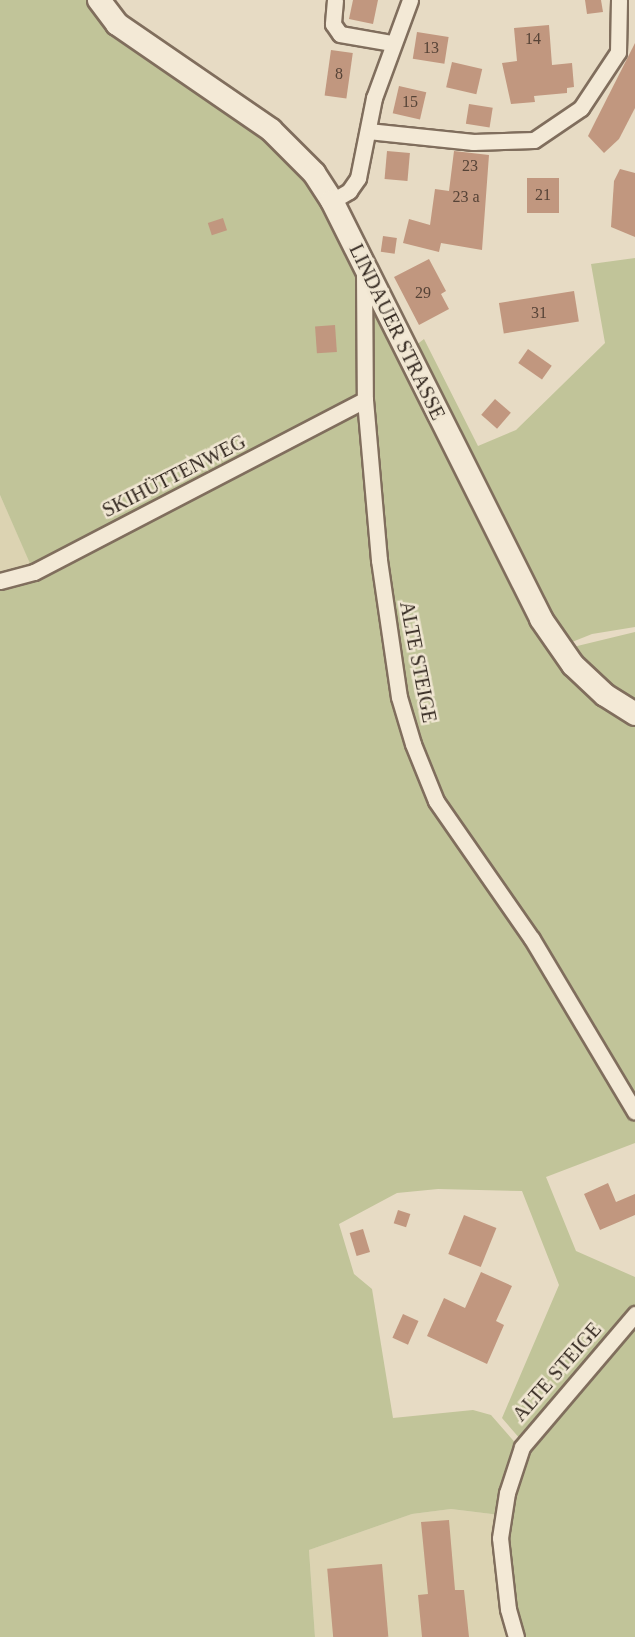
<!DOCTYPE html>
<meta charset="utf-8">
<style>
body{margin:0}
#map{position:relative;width:635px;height:1637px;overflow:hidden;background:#e7dbc4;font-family:Georgia,serif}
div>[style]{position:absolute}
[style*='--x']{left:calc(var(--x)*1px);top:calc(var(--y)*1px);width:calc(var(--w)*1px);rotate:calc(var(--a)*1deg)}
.farmland>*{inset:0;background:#dcd3b2}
.green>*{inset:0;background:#c1c499}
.building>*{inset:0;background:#c1977f;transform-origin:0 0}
.roads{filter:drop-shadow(2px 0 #806e5d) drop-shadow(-2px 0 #806e5d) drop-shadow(0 2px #806e5d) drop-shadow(0 -2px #806e5d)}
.minor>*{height:15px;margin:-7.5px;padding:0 7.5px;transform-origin:7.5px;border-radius:7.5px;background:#f3e9d6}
.secondary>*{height:22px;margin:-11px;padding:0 11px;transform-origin:11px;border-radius:11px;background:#f3e9d6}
span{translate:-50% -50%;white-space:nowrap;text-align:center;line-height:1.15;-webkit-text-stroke:5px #f0e6d2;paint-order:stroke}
.number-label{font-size:16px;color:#564337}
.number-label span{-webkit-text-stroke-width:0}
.street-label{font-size:20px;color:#32271f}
</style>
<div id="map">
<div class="farmland">
<i style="clip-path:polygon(0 495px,33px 569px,0 578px)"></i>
<i style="clip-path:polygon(451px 1509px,500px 1515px,512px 1637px,315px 1637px,309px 1550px,412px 1514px)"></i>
</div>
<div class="green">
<i style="clip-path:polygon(0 0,91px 0,123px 42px,223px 103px,266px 136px,308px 178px,358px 272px,361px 398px,410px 745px,635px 1122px,635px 1143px,546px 1177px,576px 1251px,635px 1277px,635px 1310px,521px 1440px,502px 1418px,559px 1285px,522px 1191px,438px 1189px,397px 1193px,339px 1224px,354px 1274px,372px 1289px,393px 1418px,473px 1410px,491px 1415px,518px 1446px,500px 1515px,451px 1509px,412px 1514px,309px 1550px,315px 1637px,0 1637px,0 578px,32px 568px,0 495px)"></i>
<i style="clip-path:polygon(635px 258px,635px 627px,592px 634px,567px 644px,546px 613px,411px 349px,424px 339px,478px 446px,516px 430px,605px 343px,591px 264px)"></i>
<i style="clip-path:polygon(367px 294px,532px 624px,599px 703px,635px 726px,635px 1105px,439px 798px,402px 696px,383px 559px,369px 400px)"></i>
<i style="clip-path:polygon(635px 632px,635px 706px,610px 690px,569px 648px)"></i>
<i style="clip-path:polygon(635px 1321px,635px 1637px,520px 1637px,503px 1539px,525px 1449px)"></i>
</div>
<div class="building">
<i style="clip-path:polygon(353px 0,378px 0,373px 24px,349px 19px)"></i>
<i style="clip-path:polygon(585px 0,601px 0,603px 12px,587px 14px)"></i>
<i style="clip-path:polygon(549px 25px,552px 65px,572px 63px,574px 87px,567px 88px,567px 93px,534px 96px,535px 102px,511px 104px,502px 63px,517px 61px,514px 28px)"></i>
<i style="left:417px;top:32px;width:32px;height:27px;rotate:9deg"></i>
<i style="clip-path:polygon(635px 43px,635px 108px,619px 139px,604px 153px,588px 136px)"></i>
<i style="left:331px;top:50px;width:22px;height:46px;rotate:8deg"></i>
<i style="left:452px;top:62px;width:31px;height:26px;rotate:13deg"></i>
<i style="left:399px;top:86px;width:28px;height:28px;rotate:13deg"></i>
<i style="left:469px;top:104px;width:24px;height:20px;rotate:9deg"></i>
<i style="left:387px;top:151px;width:23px;height:28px;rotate:5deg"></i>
<i style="clip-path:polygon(454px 151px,489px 155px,482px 250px,441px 243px,439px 252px,403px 243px,409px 219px,430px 225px,435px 189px,449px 191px)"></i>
<i style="clip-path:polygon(620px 169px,635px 173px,635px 237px,611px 227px,614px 181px)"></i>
<i style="left:527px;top:178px;width:32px;height:35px"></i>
<i style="left:223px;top:218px;width:13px;height:16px;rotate:72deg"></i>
<i style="left:383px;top:236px;width:14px;height:16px;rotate:8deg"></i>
<i style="clip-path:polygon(429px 259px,446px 291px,441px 294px,449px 309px,419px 325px,394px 277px)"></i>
<i style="left:574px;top:291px;width:31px;height:76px;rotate:81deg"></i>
<i style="left:335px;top:325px;width:27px;height:20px;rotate:86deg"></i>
<i style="left:528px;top:349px;width:29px;height:17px;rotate:35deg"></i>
<i style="left:495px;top:399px;width:21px;height:21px;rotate:41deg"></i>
<i style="clip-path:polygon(608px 1183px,616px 1202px,635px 1194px,635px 1215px,600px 1230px,584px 1194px)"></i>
<i style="left:398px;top:1210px;width:13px;height:14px;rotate:18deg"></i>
<i style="left:464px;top:1215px;width:35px;height:42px;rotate:22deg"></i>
<i style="left:363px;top:1229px;width:24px;height:14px;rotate:73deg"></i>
<i style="clip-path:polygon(481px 1272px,512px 1286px,496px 1321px,504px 1325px,487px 1364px,427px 1336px,444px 1298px,465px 1308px)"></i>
<i style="left:403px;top:1314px;width:17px;height:26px;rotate:24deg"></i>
<i style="clip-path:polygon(449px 1520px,455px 1590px,464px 1590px,469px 1637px,422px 1637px,418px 1595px,428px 1594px,421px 1522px)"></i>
<i style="left:382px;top:1564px;width:73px;height:55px;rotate:85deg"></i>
</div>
<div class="roads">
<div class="minor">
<i style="--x:335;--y:0;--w:24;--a:95"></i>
<i style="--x:333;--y:24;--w:12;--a:55"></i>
<i style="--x:340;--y:34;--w:53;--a:9.8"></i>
<i style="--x:368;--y:131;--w:106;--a:6"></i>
<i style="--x:473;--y:142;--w:61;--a:-1.9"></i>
<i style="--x:534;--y:140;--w:57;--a:-34.2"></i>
<i style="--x:581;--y:108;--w:67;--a:-56.5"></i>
<i style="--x:618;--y:52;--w:52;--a:-88.9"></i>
<i style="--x:332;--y:201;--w:20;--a:-30"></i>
<i style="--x:349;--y:191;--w:16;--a:-55"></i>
<i style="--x:358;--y:178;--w:82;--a:-78.7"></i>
<i style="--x:374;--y:98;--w:104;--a:-69.8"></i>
<i style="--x:364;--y:272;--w:128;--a:89.6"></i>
<i style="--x:365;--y:400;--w:161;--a:85"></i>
<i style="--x:379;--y:560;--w:138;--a:81.7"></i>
<i style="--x:399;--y:697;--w:49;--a:73.4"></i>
<i style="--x:413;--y:744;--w:61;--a:68"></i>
<i style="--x:436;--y:801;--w:168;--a:55.2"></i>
<i style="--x:532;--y:939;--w:201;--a:59.2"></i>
<i style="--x:0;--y:581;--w:35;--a:-15"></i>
<i style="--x:34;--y:572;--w:373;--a:-27.5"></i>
<i style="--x:516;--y:1637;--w:29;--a:-106"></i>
<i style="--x:508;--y:1609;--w:71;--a:-96.4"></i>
<i style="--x:500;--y:1538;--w:46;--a:-81.2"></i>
<i style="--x:507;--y:1493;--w:48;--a:-71.9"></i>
<i style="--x:522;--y:1447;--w:175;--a:-49.6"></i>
</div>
<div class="secondary">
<i style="--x:99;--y:0;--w:30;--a:53"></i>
<i style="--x:117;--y:24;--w:187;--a:34.5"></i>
<i style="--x:271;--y:130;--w:61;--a:45"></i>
<i style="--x:314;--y:173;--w:33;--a:57"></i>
<i style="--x:332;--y:201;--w:467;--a:63.4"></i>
<i style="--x:541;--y:619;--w:56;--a:55.2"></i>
<i style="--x:573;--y:665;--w:44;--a:43.2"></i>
<i style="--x:605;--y:695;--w:36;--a:32"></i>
</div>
</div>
<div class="number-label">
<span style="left:533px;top:39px">14</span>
<span style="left:431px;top:48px">13</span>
<span style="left:339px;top:74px">8</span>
<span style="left:410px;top:102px">15</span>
<span style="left:470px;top:166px">23</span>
<span style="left:543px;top:195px">21</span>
<span style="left:466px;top:197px">23 a</span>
<span style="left:423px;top:293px">29</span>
<span style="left:539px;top:313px">31</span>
</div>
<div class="street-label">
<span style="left:397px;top:332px;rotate:64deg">LINDAUER STRASSE</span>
<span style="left:174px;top:476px;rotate:-27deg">SKIHÜTTENWEG</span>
<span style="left:418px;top:662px;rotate:79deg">ALTE STEIGE</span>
<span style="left:557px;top:1372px;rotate:-49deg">ALTE STEIGE</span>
</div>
</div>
